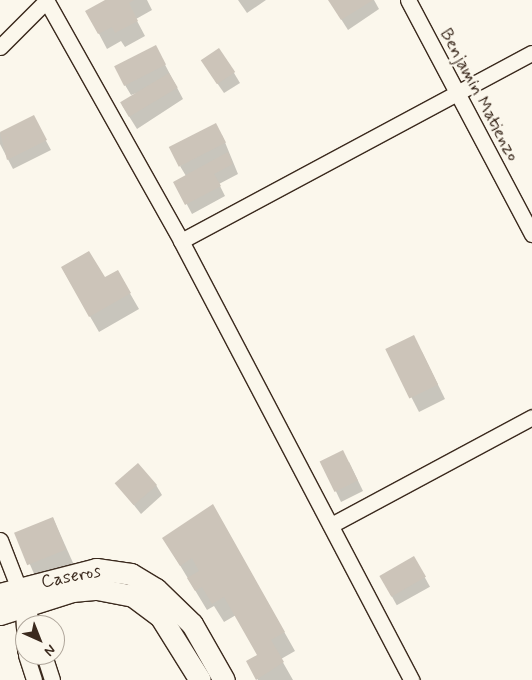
<!DOCTYPE html>
<style>
body{margin:0}
#map{position:relative;width:532px;height:680px;overflow:hidden;background:#fbf7ec;font-family:Mynerve,sans-serif}
div>[style]{position:absolute}
[style*='--x']{left:calc(var(--x)*1px);top:calc(var(--y)*1px);width:calc(var(--w)*1px);rotate:calc(var(--a)*1deg)}
.shadow>*{inset:0;background:#0003;transform-origin:0 0}
.building>*{inset:0;background:#ccc4b9;transform-origin:0 0}
.roads{filter:drop-shadow(1px 0 #3b2a1e) drop-shadow(-1px 0 #3b2a1e) drop-shadow(0 1px #3b2a1e) drop-shadow(0 -1px #3b2a1e)}
.minor>*{height:15px;margin:-7.5px;padding:0 7.5px;transform-origin:7.5px;border-radius:7.5px;background:#fbf7ec}
.secondary>*{height:21px;margin:-10.5px;padding:0 10.5px;transform-origin:10.5px;border-radius:10.5px;background:#fbf7ec}
span{translate:-50% -50%;white-space:nowrap;text-align:center;line-height:1.15;-webkit-text-stroke:4.5px #fbf7ec;paint-order:stroke}
.street-label{font-size:18px;color:#3b2a1e}
.north{position:absolute;left:15px;top:615px;width:50px;height:50px;box-sizing:border-box;background:#fbf7ec;border:1px solid #aea59a;border-radius:50%;rotate:136deg;font-size:14px;font-weight:700;line-height:20px;text-align:center;color:#3b2a1e}
.north::after{content:'';display:block;margin:auto;width:18px;height:22px;background:#3b2a1e;clip-path:polygon(50% 0,100% 100%,50% 72%,0 100%)}
</style>
<div id="map">
<div class="shadow">
<i style="clip-path:polygon(107px 0,147px 0,152px 10px,136px 19px,145px 36px,125px 47px,121px 41px,107px 49px,87px 11px)"></i>
<i style="clip-path:polygon(238px 0,266px 0,247px 13px)"></i>
<i style="clip-path:polygon(329px 0,374px 0,379px 9px,348px 30px)"></i>
<i style="clip-path:polygon(161px 57px,183px 99px,137px 129px,122px 105px,145px 90px,131px 95px,125px 85px)"></i>
<i style="clip-path:polygon(208px 70px,234px 73px,240px 83px,224px 93px)"></i>
<i style="clip-path:polygon(33px 117px,51px 150px,13px 169px,0 144px,0 133px)"></i>
<i style="clip-path:polygon(222px 135px,238px 174px,219px 184px,225px 196px,192px 214px,175px 182px,186px 176px,180px 166px)"></i>
<i style="clip-path:polygon(62px 268px,104px 279px,117px 271px,139px 309px,99px 332px)"></i>
<i style="clip-path:polygon(387px 350px,422px 352px,445px 399px,419px 412px)"></i>
<i style="clip-path:polygon(322px 462px,349px 462px,363px 491px,341px 502px)"></i>
<i style="clip-path:polygon(117px 484px,156px 485px,162px 495px,141px 514px)"></i>
<i style="clip-path:polygon(213px 506px,295px 651px,281px 659px,293px 680px,258px 680px,247px 662px,259px 655px,236px 615px,224px 622px,214px 606px,207px 610px,175px 557px)"></i>
<i style="left:53px;top:518px;width:51px;height:40px;rotate:66deg"></i>
<i style="left:414px;top:558px;width:33px;height:38px;rotate:61deg"></i>
</div>
<div class="building">
<i style="clip-path:polygon(105px 0,134px 0,129px 3px,138px 21px,115px 33px,112px 27px,98px 34px,85px 11px)"></i>
<i style="clip-path:polygon(328px 0,373px 0,341px 20px)"></i>
<i style="left:156px;top:45px;width:22px;height:47px;rotate:63deg"></i>
<i style="left:219px;top:48px;width:29px;height:22px;rotate:56deg"></i>
<i style="left:169px;top:73px;width:17px;height:57px;rotate:59deg"></i>
<i style="clip-path:polygon(34px 115px,47px 140px,7px 160px,0 132px)"></i>
<i style="left:216px;top:123px;width:22px;height:53px;rotate:63deg"></i>
<i style="clip-path:polygon(228px 152px,233px 164px,214px 174px,221px 186px,185px 205px,173px 182px)"></i>
<i style="clip-path:polygon(89px 251px,105px 277px,118px 270px,131px 293px,89px 317px,61px 267px)"></i>
<i style="left:414px;top:335px;width:55px;height:32px;rotate:64deg"></i>
<i style="left:343px;top:450px;width:34px;height:26px;rotate:64deg"></i>
<i style="left:138px;top:463px;width:29px;height:31px;rotate:49deg"></i>
<i style="clip-path:polygon(213px 504px,285px 632px,271px 640px,284px 662px,256px 680px,246px 661px,257px 655px,224px 597px,212px 604px,202px 587px,195px 591px,187px 578px,199px 571px,192px 558px,180px 566px,162px 538px)"></i>
<i style="left:53px;top:517px;width:35px;height:42px;rotate:68deg"></i>
<i style="left:414px;top:556px;width:24px;height:40px;rotate:60deg"></i>
</div>
<div class="roads">
<div class="minor">
<i style="--x:46;--y:0;--w:276;--a:60.7"></i>
<i style="--x:181;--y:241;--w:496;--a:62.3"></i>
<i style="--x:408;--y:0;--w:265;--a:62.1"></i>
<i style="--x:0;--y:47;--w:65;--a:-45"></i>
<i style="--x:181;--y:241;--w:398;--a:-28.2"></i>
<i style="--x:331;--y:525;--w:228;--a:-28.2"></i>
<i style="--x:0;--y:540;--w:91;--a:68.8"></i>
<i style="--x:23;--y:608;--w:42;--a:87.3"></i>
<i style="--x:26;--y:655;--w:26;--a:72"></i>
<i style="--x:44;--y:655;--w:26;--a:72"></i>
</div>
<div class="secondary">
<i style="--x:0;--y:594;--w:99;--a:-14.6"></i>
<i style="--x:96;--y:569;--w:35;--a:8"></i>
<i style="--x:131;--y:574;--w:29;--a:31"></i>
<i style="--x:156;--y:589;--w:50;--a:44.2"></i>
<i style="--x:192;--y:624;--w:64;--a:60.3"></i>
<i style="--x:0;--y:614;--w:76;--a:-17.7"></i>
<i style="--x:72;--y:591;--w:25;--a:-5"></i>
<i style="--x:97;--y:589;--w:37;--a:11"></i>
<i style="--x:133;--y:596;--w:34;--a:37"></i>
<i style="--x:160;--y:616;--w:75;--a:58"></i>
</div>
</div>
<div class="street-label">
<span style="left:479px;top:95px;rotate:62deg">Benjamin Matienzo</span>
<span style="left:71px;top:577px;rotate:-11deg">Caseros</span>
</div>
<div class="north">N</div>
</div>
